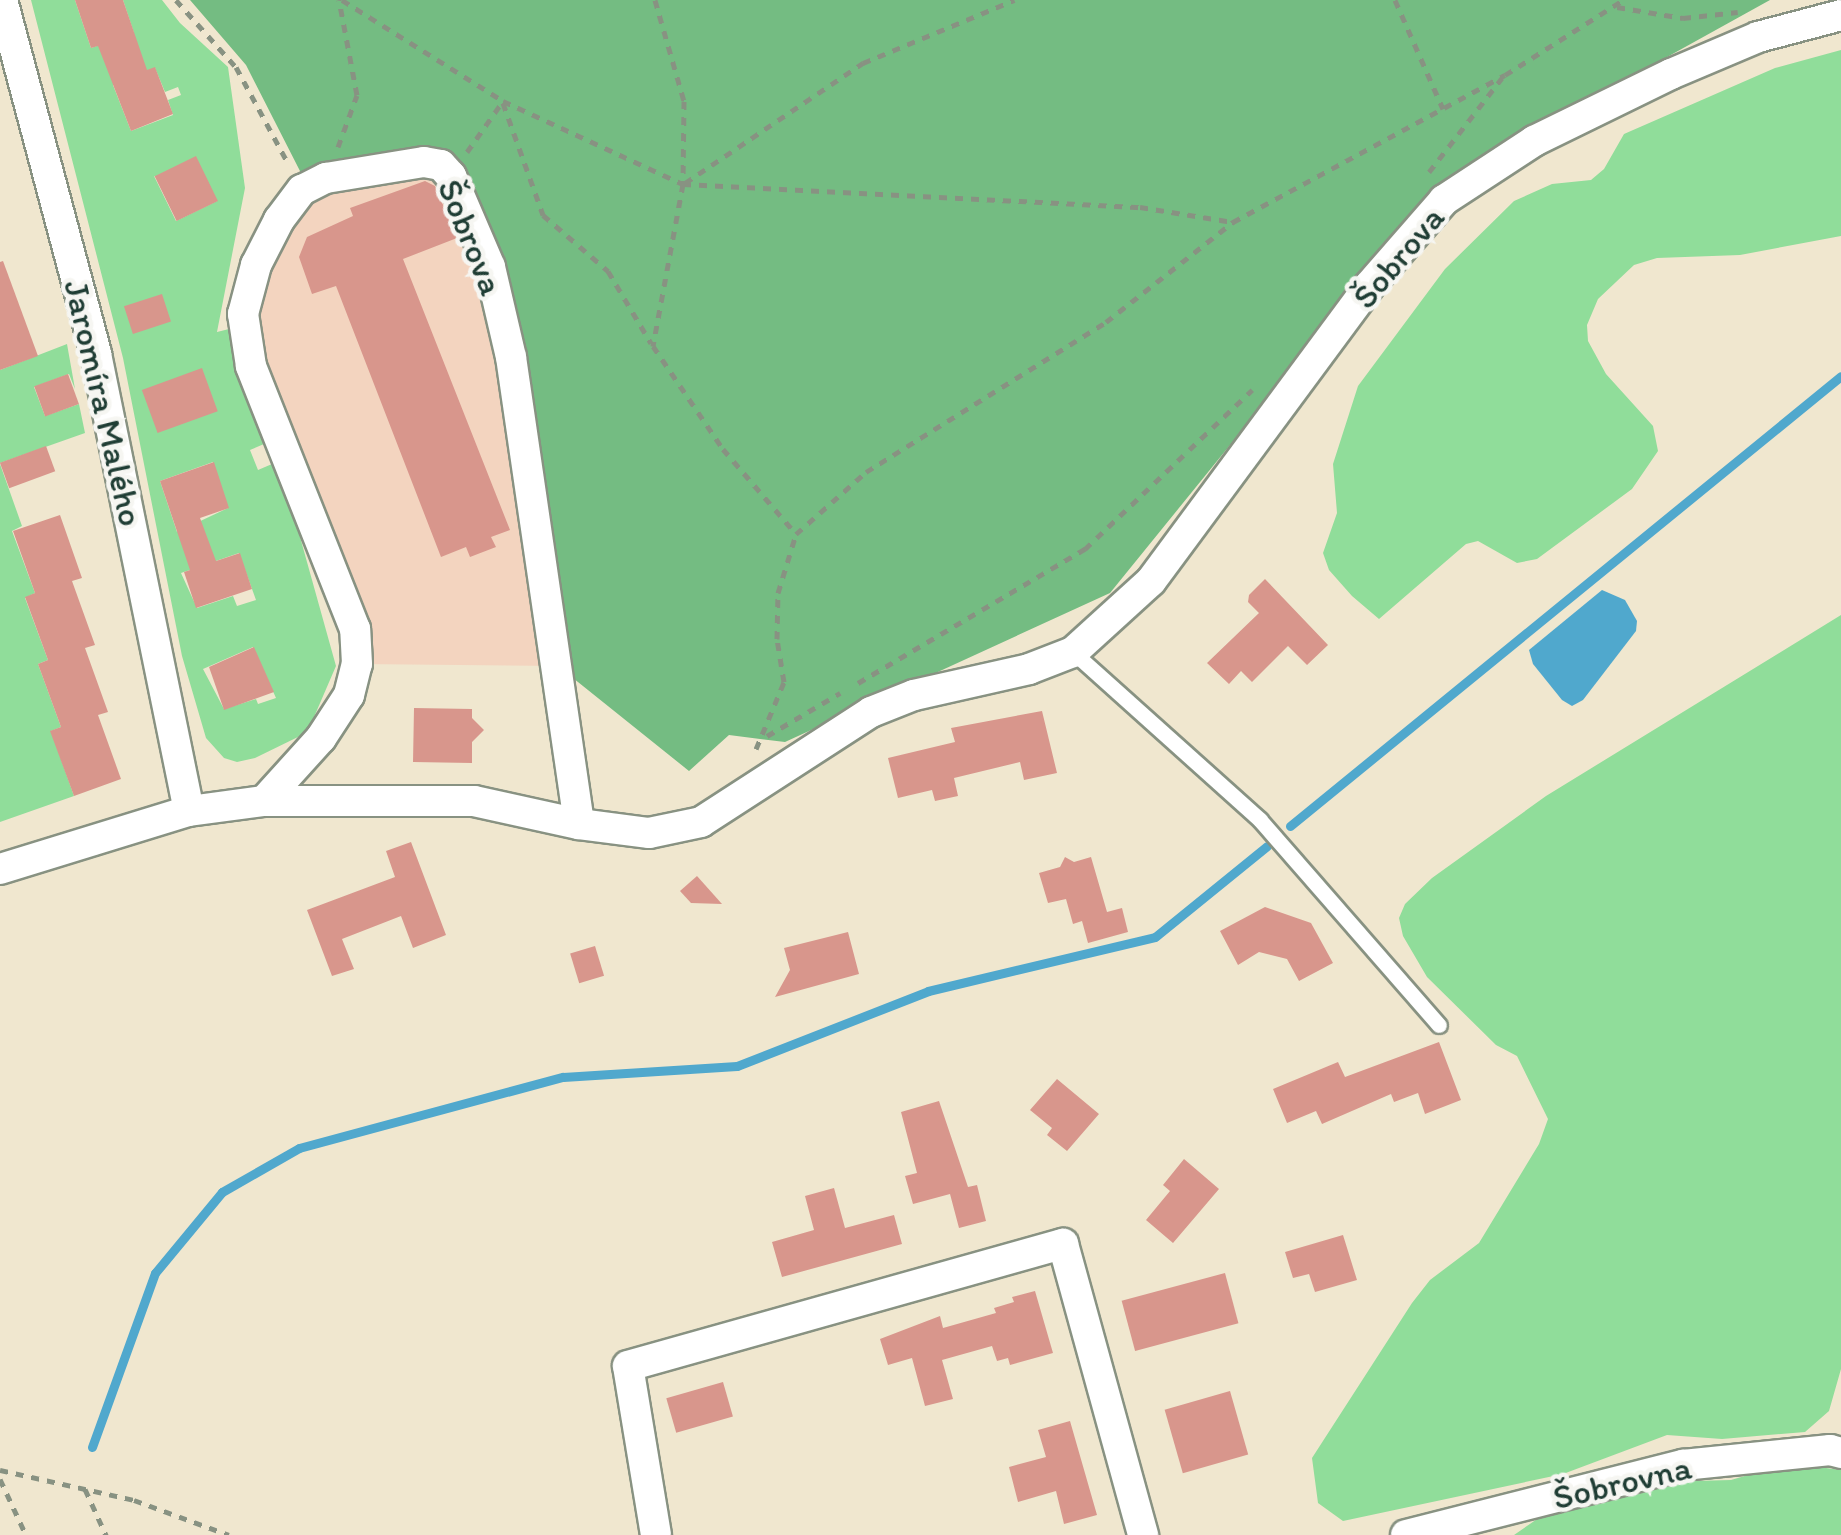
<!DOCTYPE html>
<meta charset="utf-8">
<style>
body{margin:0}
#map{position:relative;width:1841px;height:1535px;overflow:hidden;background:#f0e7cf;font-family:Itim,sans-serif}
div>[style]{position:absolute}
[style*='--x']{left:calc(var(--x)*1px);top:calc(var(--y)*1px);width:calc(var(--w)*1px);rotate:calc(var(--a)*1deg)}
.built>*{inset:0;background:#f3d4bf}
.green>*{inset:0;background:#90dd9a}
.forest>*{inset:0;background:#74bc82}
.water>*{inset:0;background:#50a8cd}
.stream>*{height:9px;margin:-4.5px;padding:0 4.5px;transform-origin:4.5px;border-radius:4.5px;background:#50a8cd}
.building>*{inset:0;background:#d8968c;transform-origin:0 0}
.path>*{height:5px;margin-top:-2.5px;transform-origin:0;background:repeating-linear-gradient(90deg,#889282 0 8px,transparent 0 16px)}
.roads{filter:drop-shadow(2px 0 #889282) drop-shadow(-2px 0 #889282) drop-shadow(0 2px #889282) drop-shadow(0 -2px #889282)}
.lane>*{height:15px;margin:-7.5px;padding:0 7.5px;transform-origin:7.5px;border-radius:7.5px;background:#fff}
.street>*{height:30px;margin:-15px;padding:0 15px;transform-origin:15px;border-radius:15px;background:#fff}
span{translate:-50% -50%;white-space:nowrap;text-align:center;line-height:1.15;-webkit-text-stroke:9px #f6f6f2;paint-order:stroke}
.street-label{font-size:35px;color:#1f3d34}
</style>
<div id="map">
<div class="built">
<i style="clip-path:polygon(424px 162px,490px 267px,558px 666px,357px 664px,251px 366px,256px 265px,299px 192px)"></i>
</div>
<div class="green">
<i style="clip-path:polygon(evenodd,31px 0,75px 0,91px 48px,134px 33px,123px 0,162px 0,180px 23px,228px 67px,245px 188px,217px 332px,229px 329px,264px 444px,250px 450px,258px 470px,272px 464px,295px 519px,336px 666px,311px 724px,300px 736px,255px 758px,237px 762px,224px 758px,206px 738px,182px 656px,123px 358px,31px 0,155px 68px,165px 92px,178px 87px,181px 95px,168px 100px,173px 115px,131px 131px,113px 85px,155px 68px,31px 0,154px 176px,217px 201px,176px 221px,154px 176px,31px 0,213px 462px,228px 508px,177px 532px,160px 481px,213px 462px,31px 0,239px 553px,256px 600px,237px 606px,233px 596px,197px 608px,181px 573px,239px 553px,31px 0,253px 647px,276px 698px,258px 704px,256px 699px,224px 709px,203px 669px,253px 647px)"></i>
<i style="clip-path:polygon(1841px 50px,1841px 236px,1740px 255px,1657px 258px,1634px 265px,1598px 299px,1587px 325px,1588px 341px,1606px 374px,1653px 426px,1658px 451px,1632px 489px,1537px 559px,1517px 563px,1478px 541px,1466px 544px,1379px 619px,1352px 596px,1329px 570px,1323px 553px,1337px 513px,1333px 464px,1358px 386px,1445px 269px,1514px 201px,1552px 184px,1591px 180px,1604px 169px,1624px 134px,1775px 68px)"></i>
<i style="clip-path:polygon(67px 344px,75px 389px,69px 374px,34px 387px,45px 416px,79px 404px,85px 433px,0 463px,0 370px)"></i>
<i style="clip-path:polygon(0 464px,22px 526px,12px 531px,35px 593px,25px 598px,48px 660px,38px 664px,61px 727px,51px 731px,74px 796px,0 822px)"></i>
<i style="clip-path:polygon(1841px 615px,1841px 1369px,1829px 1411px,1805px 1432px,1722px 1439px,1667px 1435px,1563px 1474px,1343px 1521px,1318px 1503px,1312px 1458px,1412px 1303px,1430px 1280px,1479px 1243px,1539px 1144px,1548px 1119px,1517px 1056px,1496px 1045px,1427px 977px,1403px 936px,1399px 918px,1405px 904px,1432px 878px,1546px 796px)"></i>
<i style="clip-path:polygon(1789px 1463px,1841px 1470px,1841px 1535px,1514px 1535px,1553px 1508px,1655px 1482px,1731px 1480px)"></i>
</div>
<div class="forest">
<i style="clip-path:polygon(190px 0,1770px 0,1445px 180px,1110px 593px,785px 742px,729px 735px,689px 771px,558px 666px,511px 357px,451px 176px,326px 178px,301px 173px,246px 65px)"></i>
</div>
<div class="water">
<i style="clip-path:polygon(1602px 590px,1625px 600px,1637px 621px,1636px 631px,1583px 700px,1572px 706px,1562px 700px,1533px 664px,1529px 650px)"></i>
</div>
<div class="stream">
<i style="--x:1290;--y:826;--w:711;--a:-39.24"></i>
<i style="--x:92;--y:1447;--w:185;--a:-70.1"></i>
<i style="--x:155;--y:1273;--w:105;--a:-50.4"></i>
<i style="--x:222;--y:1192;--w:89;--a:-29.7"></i>
<i style="--x:299;--y:1148;--w:273;--a:-15.1"></i>
<i style="--x:563;--y:1077;--w:174;--a:-3.6"></i>
<i style="--x:737;--y:1066;--w:205;--a:-21.4"></i>
<i style="--x:928;--y:991;--w:233;--a:-13.4"></i>
<i style="--x:1155;--y:937;--w:144;--a:-39.1"></i>
</div>
<div class="building">
<i style="clip-path:polygon(75px 0,123px 0,147px 70px,155px 67px,173px 114px,131px 131px,98px 46px,91px 48px)"></i>
<i style="left:196px;top:156px;width:50px;height:46px;rotate:64deg"></i>
<i style="clip-path:polygon(425px 181px,435px 186px,457px 238px,403px 259px,510px 530px,491px 537px,496px 547px,470px 557px,466px 547px,441px 557px,336px 286px,312px 294px,299px 257px,307px 237px,353px 216px,350px 208px)"></i>
<i style="clip-path:polygon(3px 261px,38px 356px,0 370px,0 262px)"></i>
<i style="left:162px;top:294px;width:29px;height:40px;rotate:72deg"></i>
<i style="left:202px;top:368px;width:46px;height:64px;rotate:70deg"></i>
<i style="left:68px;top:374px;width:32px;height:36px;rotate:70deg"></i>
<i style="left:46px;top:446px;width:27px;height:49px;rotate:70deg"></i>
<i style="clip-path:polygon(214px 462px,229px 508px,200px 518px,216px 561px,240px 553px,252px 589px,196px 608px,184px 572px,190px 570px,160px 481px)"></i>
<i style="clip-path:polygon(60px 515px,82px 578px,72px 581px,95px 645px,85px 648px,108px 712px,98px 715px,121px 779px,74px 796px,50px 731px,61px 727px,38px 664px,48px 660px,25px 597px,35px 593px,13px 531px)"></i>
<i style="clip-path:polygon(1265px 579px,1328px 645px,1307px 665px,1288px 646px,1252px 682px,1241px 671px,1229px 684px,1207px 663px,1259px 613px,1248px 602px,1249px 595px)"></i>
<i style="clip-path:polygon(254px 647px,274px 692px,224px 710px,209px 667px)"></i>
<i style="clip-path:polygon(414px 708px,472px 709px,472px 718px,484px 730px,472px 742px,472px 763px,413px 762px)"></i>
<i style="clip-path:polygon(1042px 711px,1057px 773px,1024px 780px,1020px 762px,954px 778px,958px 796px,935px 801px,932px 790px,898px 798px,888px 758px,955px 742px,951px 728px)"></i>
<i style="clip-path:polygon(411px 842px,446px 935px,413px 948px,401px 916px,342px 939px,354px 969px,332px 976px,307px 910px,395px 877px,386px 851px)"></i>
<i style="clip-path:polygon(1065px 857px,1074px 862px,1091px 857px,1107px 912px,1122px 908px,1128px 932px,1088px 943px,1082px 921px,1073px 924px,1066px 899px,1048px 903px,1039px 873px,1060px 867px)"></i>
<i style="clip-path:polygon(697px 876px,722px 904px,691px 903px,680px 891px)"></i>
<i style="clip-path:polygon(1265px 907px,1311px 923px,1333px 963px,1299px 981px,1287px 959px,1259px 952px,1238px 965px,1220px 931px)"></i>
<i style="clip-path:polygon(848px 932px,859px 974px,775px 997px,790px 970px,784px 948px)"></i>
<i style="left:595px;top:946px;width:31px;height:26px;rotate:73deg"></i>
<i style="clip-path:polygon(1439px 1042px,1461px 1100px,1425px 1114px,1418px 1093px,1394px 1102px,1391px 1094px,1322px 1124px,1316px 1111px,1287px 1123px,1273px 1089px,1338px 1062px,1345px 1077px)"></i>
<i style="clip-path:polygon(1057px 1079px,1099px 1114px,1067px 1151px,1047px 1135px,1052px 1128px,1030px 1110px)"></i>
<i style="clip-path:polygon(939px 1101px,968px 1187px,977px 1185px,986px 1221px,959px 1228px,950px 1194px,913px 1204px,905px 1176px,917px 1173px,901px 1112px)"></i>
<i style="clip-path:polygon(1184px 1159px,1219px 1189px,1173px 1243px,1146px 1220px,1170px 1191px,1163px 1185px)"></i>
<i style="clip-path:polygon(834px 1188px,845px 1228px,894px 1215px,902px 1244px,782px 1277px,772px 1242px,814px 1230px,805px 1196px)"></i>
<i style="clip-path:polygon(1343px 1235px,1357px 1280px,1315px 1292px,1309px 1274px,1293px 1278px,1285px 1252px)"></i>
<i style="left:1225px;top:1273px;width:52px;height:107px;rotate:75deg"></i>
<i style="clip-path:polygon(1035px 1291px,1053px 1353px,1010px 1365px,1008px 1358px,997px 1361px,992px 1346px,942px 1360px,953px 1399px,925px 1406px,912px 1358px,888px 1365px,880px 1339px,940px 1316px,943px 1328px,996px 1313px,994px 1308px,1014px 1302px,1012px 1297px)"></i>
<i style="left:723px;top:1382px;width:36px;height:59px;rotate:74deg"></i>
<i style="left:1230px;top:1391px;width:66px;height:68px;rotate:74deg"></i>
<i style="clip-path:polygon(1070px 1421px,1097px 1515px,1064px 1524px,1056px 1491px,1018px 1502px,1009px 1467px,1046px 1457px,1038px 1430px)"></i>
</div>
<div class="path">
<i style="--x:176;--y:0;--w:90;--a:48.2"></i>
<i style="--x:236;--y:67;--w:111;--a:61.6"></i>
<i style="--x:342;--y:0;--w:190;--a:32.1"></i>
<i style="--x:503;--y:101;--w:198;--a:24.8"></i>
<i style="--x:683;--y:184;--w:458;--a:2.9"></i>
<i style="--x:1140;--y:207;--w:94;--a:9.2"></i>
<i style="--x:655;--y:0;--w:105;--a:74"></i>
<i style="--x:684;--y:101;--w:83;--a:90.7"></i>
<i style="--x:683;--y:184;--w:165;--a:100.5"></i>
<i style="--x:653;--y:346;--w:125;--a:55.8"></i>
<i style="--x:723;--y:449;--w:112;--a:49.3"></i>
<i style="--x:1395;--y:0;--w:119;--a:66.2"></i>
<i style="--x:1617;--y:7;--w:67;--a:9.5"></i>
<i style="--x:1683;--y:18;--w:55;--a:-6.2"></i>
<i style="--x:503;--y:103;--w:119;--a:70.3"></i>
<i style="--x:543;--y:215;--w:86;--a:40.7"></i>
<i style="--x:608;--y:271;--w:84;--a:59.2"></i>
<i style="--x:338;--y:147;--w:55;--a:-69.9"></i>
<i style="--x:357;--y:95;--w:97;--a:-100.7"></i>
<i style="--x:467;--y:152;--w:62;--a:-54.8"></i>
<i style="--x:1429;--y:172;--w:119;--a:-52.2"></i>
<i style="--x:685;--y:183;--w:215;--a:-34"></i>
<i style="--x:863;--y:63;--w:164;--a:-22.6"></i>
<i style="--x:858;--y:683;--w:264;--a:-30.6"></i>
<i style="--x:1085;--y:549;--w:231;--a:-43.6"></i>
<i style="--x:767;--y:736;--w:85;--a:-30.5"></i>
<i style="--x:756;--y:749;--w:73;--a:-67.3"></i>
<i style="--x:784;--y:682;--w:44;--a:-99.2"></i>
<i style="--x:777;--y:639;--w:46;--a:-88.8"></i>
<i style="--x:778;--y:593;--w:62;--a:-73"></i>
<i style="--x:796;--y:534;--w:94;--a:-41.5"></i>
<i style="--x:866;--y:472;--w:283;--a:-32"></i>
<i style="--x:1106;--y:322;--w:162;--a:-38.2"></i>
<i style="--x:1233;--y:222;--w:309;--a:-28.4"></i>
<i style="--x:1505;--y:75;--w:140;--a:-32.4"></i>
<i style="--x:0;--y:1470;--w:137;--a:12.6"></i>
<i style="--x:134;--y:1500;--w:101;--a:20.2"></i>
<i style="--x:0;--y:1479;--w:62;--a:65.1"></i>
<i style="--x:85;--y:1489;--w:51;--a:65.5"></i>
</div>
<div class="roads">
<div class="lane">
<i style="--x:1073;--y:652;--w:251;--a:41.9"></i>
<i style="--x:1260;--y:820;--w:272;--a:48.9"></i>
</div>
<div class="street">
<i style="--x:2;--y:0;--w:366;--a:75.1"></i>
<i style="--x:96;--y:354;--w:466;--a:78.5"></i>
<i style="--x:264;--y:801;--w:85;--a:-47.9"></i>
<i style="--x:321;--y:738;--w:51;--a:-56.9"></i>
<i style="--x:349;--y:695;--w:32;--a:-76"></i>
<i style="--x:357;--y:664;--w:35;--a:-93"></i>
<i style="--x:355;--y:629;--w:283;--a:-111.6"></i>
<i style="--x:251;--y:366;--w:53;--a:-98.7"></i>
<i style="--x:243;--y:314;--w:51;--a:-75.1"></i>
<i style="--x:256;--y:265;--w:51;--a:-62.9"></i>
<i style="--x:279;--y:220;--w:38;--a:-53"></i>
<i style="--x:302;--y:190;--w:27;--a:-27"></i>
<i style="--x:326;--y:178;--w:99;--a:-9.3"></i>
<i style="--x:424;--y:162;--w:17;--a:10"></i>
<i style="--x:441;--y:165;--w:15;--a:48"></i>
<i style="--x:451;--y:176;--w:99;--a:66.8"></i>
<i style="--x:490;--y:267;--w:92;--a:76.9"></i>
<i style="--x:511;--y:357;--w:472;--a:81.7"></i>
<i style="--x:0;--y:869;--w:198;--a:-17.1"></i>
<i style="--x:189;--y:811;--w:76;--a:-7.6"></i>
<i style="--x:264;--y:801;--w:210;--a:0"></i>
<i style="--x:474;--y:801;--w:107;--a:12.4"></i>
<i style="--x:579;--y:824;--w:71;--a:7.3"></i>
<i style="--x:649;--y:833;--w:53;--a:-11.9"></i>
<i style="--x:701;--y:822;--w:202;--a:-32.9"></i>
<i style="--x:871;--y:712;--w:46;--a:-21.6"></i>
<i style="--x:914;--y:695;--w:118;--a:-12.7"></i>
<i style="--x:1029;--y:669;--w:47;--a:-21.1"></i>
<i style="--x:1073;--y:652;--w:105;--a:-42.3"></i>
<i style="--x:1151;--y:581;--w:367;--a:-53.5"></i>
<i style="--x:1369;--y:286;--w:114;--a:-48.9"></i>
<i style="--x:1444;--y:200;--w:108;--a:-33.2"></i>
<i style="--x:1534;--y:141;--w:153;--a:-26.1"></i>
<i style="--x:1671;--y:74;--w:95;--a:-23"></i>
<i style="--x:1758;--y:37;--w:86;--a:-14.8"></i>
<i style="--x:656;--y:1535;--w:171;--a:-99.4"></i>
<i style="--x:628;--y:1366;--w:452;--a:-15.7"></i>
<i style="--x:1063;--y:1244;--w:302;--a:74.6"></i>
<i style="--x:1406;--y:1535;--w:286;--a:-14.2"></i>
<i style="--x:1683;--y:1465;--w:148;--a:-5.8"></i>
<i style="--x:1830;--y:1450;--w:11;--a:15"></i>
</div>
</div>
<div class="street-label">
<span style="left:471px;top:237px;rotate:68deg">Šobrova</span>
<span style="left:1398px;top:257px;rotate:-50deg">Šobrova</span>
<span style="left:104px;top:403px;rotate:77deg">Jaromíra Malého</span>
<span style="left:1622px;top:1482px;rotate:-13deg">Šobrovna</span>
</div>
</div>
